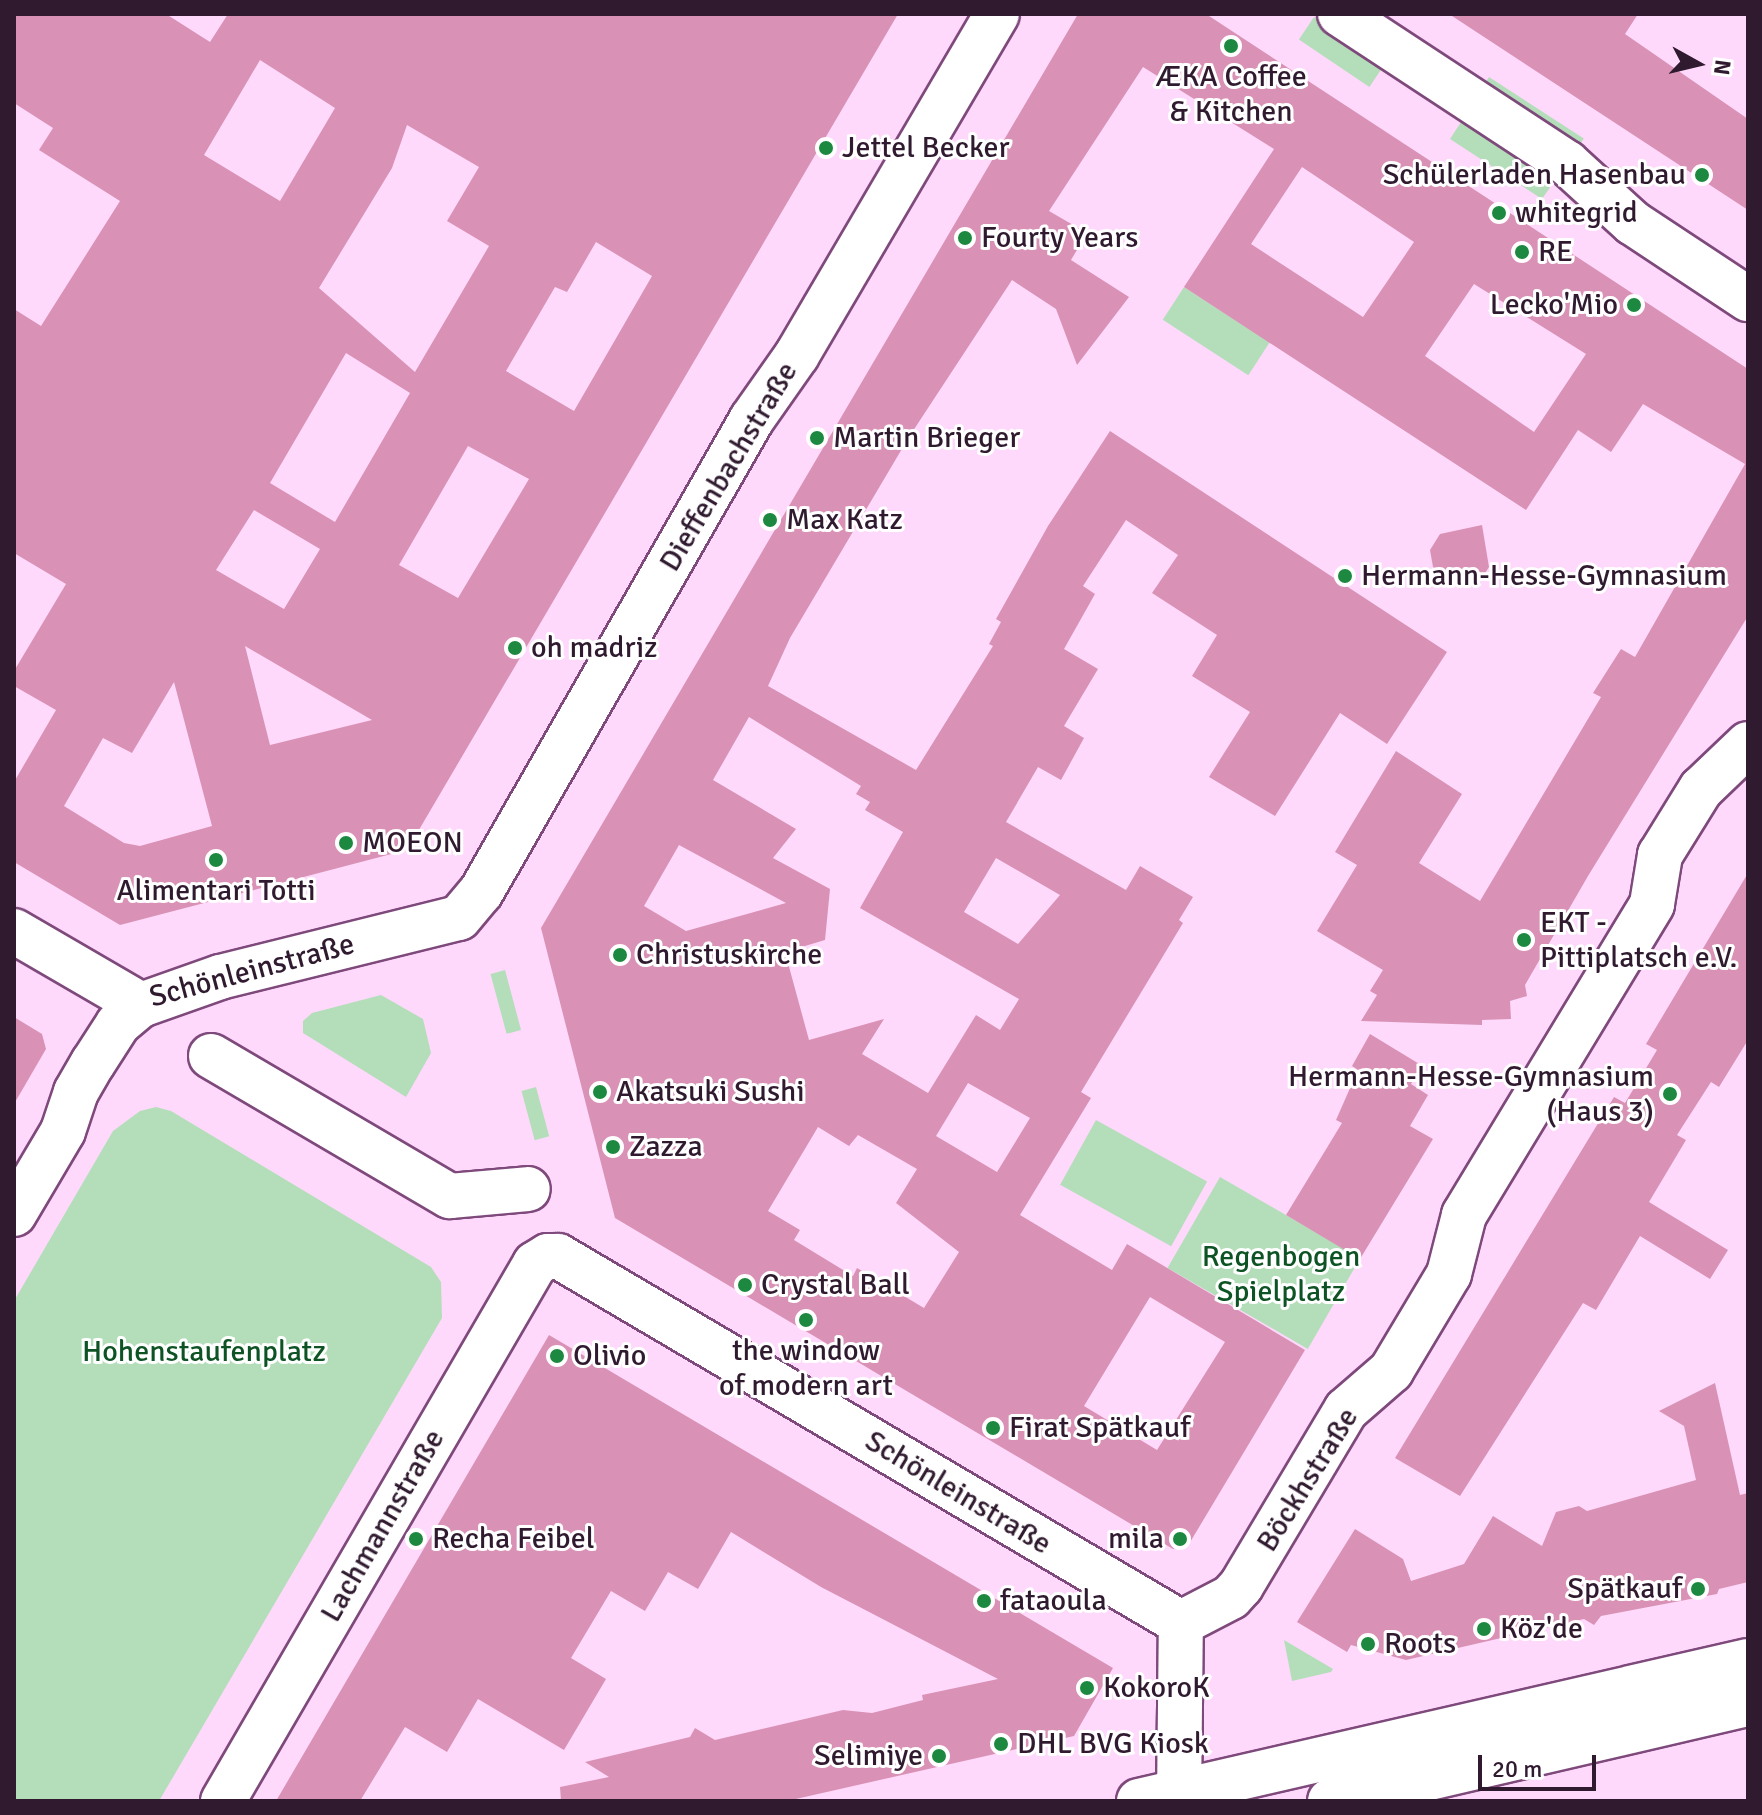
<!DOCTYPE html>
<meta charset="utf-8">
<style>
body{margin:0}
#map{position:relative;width:1762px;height:1815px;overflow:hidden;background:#fed9fb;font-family:Signika,sans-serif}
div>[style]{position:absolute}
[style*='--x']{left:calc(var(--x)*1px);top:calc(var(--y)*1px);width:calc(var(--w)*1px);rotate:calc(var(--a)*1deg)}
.green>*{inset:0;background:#b4deba;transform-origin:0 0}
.building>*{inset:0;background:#d992b5}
.roads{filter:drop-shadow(2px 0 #7e497b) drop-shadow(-2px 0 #7e497b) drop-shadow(0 2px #7e497b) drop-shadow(0 -2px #7e497b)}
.minor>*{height:44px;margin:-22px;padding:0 22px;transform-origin:22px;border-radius:22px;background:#fff}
.major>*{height:44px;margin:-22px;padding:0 22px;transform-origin:22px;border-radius:22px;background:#fff}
.dots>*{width:22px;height:22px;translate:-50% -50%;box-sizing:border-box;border:4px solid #fff;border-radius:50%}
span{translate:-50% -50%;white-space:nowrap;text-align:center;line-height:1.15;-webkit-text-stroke:6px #fff;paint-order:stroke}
.poi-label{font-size:30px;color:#301a2f}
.left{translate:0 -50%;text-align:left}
.right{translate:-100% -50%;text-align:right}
.street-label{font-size:30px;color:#301a2f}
.park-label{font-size:30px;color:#0d5324}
.frame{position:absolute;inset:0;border:16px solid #301a2f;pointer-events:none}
.north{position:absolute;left:1658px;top:24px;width:80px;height:80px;-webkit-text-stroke:6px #fff;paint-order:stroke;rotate:98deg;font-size:22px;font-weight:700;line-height:32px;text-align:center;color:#301a2f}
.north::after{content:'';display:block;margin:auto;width:28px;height:36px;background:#301a2f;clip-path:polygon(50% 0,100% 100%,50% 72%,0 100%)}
.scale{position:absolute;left:1478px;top:1755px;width:118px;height:36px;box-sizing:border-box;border:4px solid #301a2f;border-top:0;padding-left:10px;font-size:24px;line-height:28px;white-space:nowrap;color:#301a2f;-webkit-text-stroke:6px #fff;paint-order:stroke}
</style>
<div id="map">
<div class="green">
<i style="left:1314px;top:17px;width:85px;height:27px;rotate:34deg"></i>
<i style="left:1489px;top:77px;width:113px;height:12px;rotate:33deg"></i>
<i style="clip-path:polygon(1465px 116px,1555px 180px,1542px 199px,1450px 139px)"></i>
<i style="left:1184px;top:287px;width:102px;height:39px;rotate:33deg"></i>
<i style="left:505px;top:970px;width:62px;height:15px;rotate:75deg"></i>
<i style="clip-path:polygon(381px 995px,423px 1019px,431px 1053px,406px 1097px,303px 1033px,303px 1021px,312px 1013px)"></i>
<i style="left:536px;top:1087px;width:51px;height:15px;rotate:75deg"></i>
<i style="clip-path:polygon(156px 1107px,171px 1111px,431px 1267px,441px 1282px,442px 1318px,159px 1801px,14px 1801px,14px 1301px,113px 1131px,140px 1111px)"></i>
<i style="left:1096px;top:1120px;width:127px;height:74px;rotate:29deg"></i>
<i style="left:1220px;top:1177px;width:162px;height:105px;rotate:30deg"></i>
<i style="clip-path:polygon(1284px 1640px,1333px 1669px,1331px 1672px,1292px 1681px)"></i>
</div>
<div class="building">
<i style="clip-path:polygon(evenodd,14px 14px,166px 14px,210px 42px,228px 14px,898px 14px,413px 840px,399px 852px,120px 925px,14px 862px,14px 782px,56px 710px,14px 686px,14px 671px,66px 584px,14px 553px,14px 309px,41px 326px,120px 201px,39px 150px,53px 128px,14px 103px,14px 14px,260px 60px,335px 108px,280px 201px,204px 155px,260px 60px,14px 14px,407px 125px,479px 167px,447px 221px,489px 246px,415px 372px,319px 288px,392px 168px,407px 125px,14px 14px,596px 242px,652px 276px,574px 411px,506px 371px,555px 287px,567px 292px,596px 242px,14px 14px,346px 353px,410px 393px,335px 522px,270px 483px,346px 353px,14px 14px,468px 446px,529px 479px,458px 598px,399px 565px,468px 446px,14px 14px,254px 510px,320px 549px,284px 609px,216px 570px,254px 510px,14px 14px,245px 646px,372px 720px,270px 745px,245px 646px,14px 14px,174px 682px,212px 826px,140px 846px,124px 843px,64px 806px,103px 738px,132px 753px,174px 682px)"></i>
<i style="clip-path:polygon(evenodd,1078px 14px,1206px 14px,1748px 369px,1748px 616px,1588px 876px,1525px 985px,1527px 996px,1510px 1001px,1511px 1019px,1482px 1020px,1482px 1025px,1361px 1021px,1377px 995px,1370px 991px,1383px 970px,1317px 931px,1357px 865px,1335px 852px,1396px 751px,1462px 794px,1419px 863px,1480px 901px,1601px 697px,1593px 693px,1621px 649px,1635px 657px,1745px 464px,1643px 404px,1611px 452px,1578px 430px,1526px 510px,1184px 287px,1274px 149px,1143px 67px,1049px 211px,1087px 233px,1071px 260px,1129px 297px,1077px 365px,1056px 309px,1012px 280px,909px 437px,790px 638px,768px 686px,916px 770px,993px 646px,989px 644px,1001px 622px,996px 619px,1048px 526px,1110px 431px,1447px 652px,1387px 744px,1340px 713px,1275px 816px,1209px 777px,1250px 712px,1192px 676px,1217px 635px,1152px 593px,1178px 555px,1126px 520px,1083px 586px,1095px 594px,1064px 649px,1098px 669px,1064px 726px,1084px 738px,1061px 780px,1038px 767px,1006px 822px,1126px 890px,1140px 866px,1193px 897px,1179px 920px,1183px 923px,1081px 1092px,1091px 1098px,1020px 1215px,1112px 1270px,1127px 1244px,1305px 1350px,1189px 1544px,1173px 1549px,615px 1218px,541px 928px,1078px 14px,1302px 167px,1414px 242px,1363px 317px,1251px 244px,1302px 167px,1078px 14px,1474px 284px,1586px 354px,1534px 432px,1425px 356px,1474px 284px,1078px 14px,749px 717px,861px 786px,856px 794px,870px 802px,865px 810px,903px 832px,860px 908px,1019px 999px,1000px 1030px,976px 1015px,928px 1093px,862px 1054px,884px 1019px,809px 1040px,785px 952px,825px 940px,830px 889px,773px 858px,796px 829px,713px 780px,749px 717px,1078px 14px,679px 845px,786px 903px,686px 931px,644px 906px,679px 845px,1078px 14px,996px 858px,1060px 895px,1018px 944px,964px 912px,996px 858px,1078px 14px,968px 1083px,1030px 1118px,997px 1172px,936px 1136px,968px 1083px,1078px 14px,818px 1127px,849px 1146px,858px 1135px,917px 1169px,896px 1203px,959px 1252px,924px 1308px,857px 1268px,853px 1276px,794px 1240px,800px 1230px,768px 1211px,818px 1127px,1078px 14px,1150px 1297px,1225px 1342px,1157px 1450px,1084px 1406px,1150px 1297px)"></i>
<i style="clip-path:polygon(1449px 14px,1638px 14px,1625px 34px,1748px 119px,1748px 210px)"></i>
<i style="clip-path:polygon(1482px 525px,1489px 567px,1479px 583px,1462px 586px,1433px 567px,1430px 550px,1440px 534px)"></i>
<i style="clip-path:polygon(1748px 873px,1748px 1040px,1719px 1087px,1711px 1082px,1677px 1135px,1686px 1140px,1649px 1202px,1728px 1250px,1710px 1279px,1640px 1236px,1596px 1310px,1583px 1303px,1460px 1496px,1395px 1458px,1614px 1097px,1625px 1103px,1657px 1050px,1646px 1044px)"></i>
<i style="clip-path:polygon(14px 1017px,42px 1034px,46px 1049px,14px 1104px)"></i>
<i style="clip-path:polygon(1370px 1034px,1421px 1065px,1411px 1084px,1428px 1095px,1410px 1126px,1433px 1139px,1360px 1259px,1286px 1215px,1342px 1123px,1336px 1120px,1358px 1070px,1352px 1066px)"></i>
<i style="clip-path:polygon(549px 1335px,1113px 1668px,1074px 1736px,787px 1801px,561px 1801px,560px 1787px,609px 1777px,585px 1762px,690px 1737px,695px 1728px,715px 1740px,843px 1710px,872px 1713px,923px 1700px,922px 1695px,998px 1679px,821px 1587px,731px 1532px,698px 1589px,668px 1572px,645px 1611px,611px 1591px,571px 1658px,606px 1679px,564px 1750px,478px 1699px,447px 1752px,405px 1727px,360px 1801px,276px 1801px)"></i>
<i style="clip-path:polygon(1715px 1383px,1740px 1495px,1748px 1493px,1748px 1582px,1719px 1589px,1717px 1594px,1601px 1616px,1594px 1625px,1584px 1619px,1406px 1660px,1351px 1645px,1347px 1652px,1297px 1622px,1355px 1529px,1403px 1559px,1411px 1581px,1464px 1564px,1493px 1516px,1542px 1546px,1556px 1512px,1579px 1506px,1587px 1511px,1696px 1480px,1684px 1426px,1659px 1411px)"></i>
</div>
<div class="roads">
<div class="minor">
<i style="--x:1340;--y:14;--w:272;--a:33.3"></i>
<i style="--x:1567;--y:163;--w:89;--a:42.3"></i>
<i style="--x:1633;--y:223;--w:138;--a:33.5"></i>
<i style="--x:14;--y:931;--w:147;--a:30.2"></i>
<i style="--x:211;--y:1056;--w:277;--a:30.4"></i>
<i style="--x:450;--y:1196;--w:78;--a:-5.1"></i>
<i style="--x:14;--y:1214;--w:96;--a:-59.4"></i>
<i style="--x:63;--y:1131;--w:41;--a:-71.6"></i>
<i style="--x:76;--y:1092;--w:34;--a:-60"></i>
<i style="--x:93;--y:1063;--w:46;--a:-57.3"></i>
<i style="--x:118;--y:1024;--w:30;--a:-40"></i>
<i style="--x:141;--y:1005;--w:84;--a:-19.5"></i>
<i style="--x:220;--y:977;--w:246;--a:-13.9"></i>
<i style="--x:459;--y:918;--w:34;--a:-50"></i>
<i style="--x:481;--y:892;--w:545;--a:-60.19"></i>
<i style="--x:752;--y:419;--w:78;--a:-54.9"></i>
<i style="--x:797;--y:355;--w:395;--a:-59.6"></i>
<i style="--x:1181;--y:1623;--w:56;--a:-27.5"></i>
<i style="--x:1231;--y:1597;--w:15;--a:-48"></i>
<i style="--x:1241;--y:1586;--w:205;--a:-59.2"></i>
<i style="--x:1346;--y:1410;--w:60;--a:-40.9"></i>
<i style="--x:1391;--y:1371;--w:113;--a:-59.1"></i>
<i style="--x:1449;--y:1274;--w:61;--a:-75.7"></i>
<i style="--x:1464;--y:1215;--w:363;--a:-58.8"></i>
<i style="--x:1652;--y:904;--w:50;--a:-80.7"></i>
<i style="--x:1660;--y:855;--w:78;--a:-58.2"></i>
<i style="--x:1701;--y:789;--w:65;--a:-43.8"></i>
<i style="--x:223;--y:1801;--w:621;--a:-59.84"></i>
<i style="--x:535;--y:1264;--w:15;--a:-32"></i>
<i style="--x:548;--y:1256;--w:10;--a:0"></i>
<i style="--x:558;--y:1256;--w:723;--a:30.5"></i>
<i style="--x:1179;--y:1801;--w:178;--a:-89.4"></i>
</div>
<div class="major">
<i style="--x:1139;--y:1801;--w:625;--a:-12.95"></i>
<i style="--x:1330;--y:1801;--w:429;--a:-13.1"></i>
</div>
</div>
<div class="dots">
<i style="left:1231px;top:46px;background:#1d8940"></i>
<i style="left:826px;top:148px;background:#1d8940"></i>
<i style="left:1702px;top:175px;background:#1d8940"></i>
<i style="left:1499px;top:213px;background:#1d8940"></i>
<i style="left:965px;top:238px;background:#1d8940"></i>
<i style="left:1522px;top:252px;background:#1d8940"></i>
<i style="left:1634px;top:305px;background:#1d8940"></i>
<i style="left:817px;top:438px;background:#1d8940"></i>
<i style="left:770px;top:520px;background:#1d8940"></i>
<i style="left:1345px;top:576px;background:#1d8940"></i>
<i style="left:515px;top:648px;background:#1d8940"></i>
<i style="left:346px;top:843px;background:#1d8940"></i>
<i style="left:216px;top:860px;background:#1d8940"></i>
<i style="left:1524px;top:940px;background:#1d8940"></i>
<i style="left:620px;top:955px;background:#1d8940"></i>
<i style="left:600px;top:1092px;background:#1d8940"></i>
<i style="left:1670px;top:1094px;background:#1d8940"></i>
<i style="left:613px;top:1147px;background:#1d8940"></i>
<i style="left:745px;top:1285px;background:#1d8940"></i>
<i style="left:806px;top:1320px;background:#1d8940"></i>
<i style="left:557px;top:1356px;background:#1d8940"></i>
<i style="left:993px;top:1428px;background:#1d8940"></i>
<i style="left:416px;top:1539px;background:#1d8940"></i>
<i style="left:1180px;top:1539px;background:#1d8940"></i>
<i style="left:1698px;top:1589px;background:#1d8940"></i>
<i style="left:984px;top:1601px;background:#1d8940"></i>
<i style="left:1484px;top:1629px;background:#1d8940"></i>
<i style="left:1368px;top:1644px;background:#1d8940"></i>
<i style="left:1087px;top:1688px;background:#1d8940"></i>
<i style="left:1001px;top:1744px;background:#1d8940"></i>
<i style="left:939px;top:1756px;background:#1d8940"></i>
</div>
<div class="poi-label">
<span style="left:1231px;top:94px">ÆKA Coffee<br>&amp; Kitchen</span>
<span class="left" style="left:842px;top:148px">Jettel Becker</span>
<span class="right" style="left:1686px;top:175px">Schülerladen Hasenbau</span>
<span class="left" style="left:1515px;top:213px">whitegrid</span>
<span class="left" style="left:981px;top:238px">Fourty Years</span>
<span class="left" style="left:1538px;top:252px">RE</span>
<span class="right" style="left:1618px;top:305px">Lecko'Mio</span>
<span class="left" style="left:833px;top:438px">Martin Brieger</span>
<span class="left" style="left:786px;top:520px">Max Katz</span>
<span class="left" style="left:1361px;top:576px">Hermann-Hesse-Gymnasium</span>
<span class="left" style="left:531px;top:648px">oh madriz</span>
<span class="left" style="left:362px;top:843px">MOEON</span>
<span style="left:216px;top:891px">Alimentari Totti</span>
<span class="left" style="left:1540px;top:940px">EKT -<br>Pittiplatsch e.V.</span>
<span class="left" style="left:636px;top:955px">Christuskirche</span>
<span class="right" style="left:1654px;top:1094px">Hermann-Hesse-Gymnasium<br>(Haus 3)</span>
<span class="left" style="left:616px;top:1092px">Akatsuki Sushi</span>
<span class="left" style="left:629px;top:1147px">Zazza</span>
<span class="left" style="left:761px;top:1285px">Crystal Ball</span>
<span style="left:806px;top:1368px">the window<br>of modern art</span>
<span class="left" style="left:573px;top:1356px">Olivio</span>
<span class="left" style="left:1009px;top:1428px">Firat Spätkauf</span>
<span class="left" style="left:432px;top:1539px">Recha Feibel</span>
<span class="right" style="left:1164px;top:1539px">mila</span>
<span class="right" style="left:1682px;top:1589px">Spätkauf</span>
<span class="left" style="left:1000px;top:1601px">fataoula</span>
<span class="left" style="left:1500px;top:1629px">Köz'de</span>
<span class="left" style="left:1384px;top:1644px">Roots</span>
<span class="left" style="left:1103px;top:1688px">KokoroK</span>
<span class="left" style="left:1017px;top:1744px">DHL BVG Kiosk</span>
<span class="right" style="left:923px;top:1756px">Selimiye</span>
</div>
<div class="street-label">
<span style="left:729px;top:467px;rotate:-59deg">Dieffenbachstraße</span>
<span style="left:252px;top:971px;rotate:-15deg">Schönleinstraße</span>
<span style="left:1308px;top:1480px;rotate:-58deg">Böckhstraße</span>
<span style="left:958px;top:1493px;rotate:31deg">Schönleinstraße</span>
<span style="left:383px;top:1526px;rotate:-60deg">Lachmannstraße</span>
</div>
<div class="park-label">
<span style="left:1281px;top:1274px">Regenbogen<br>Spielplatz</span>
<span style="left:204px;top:1352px">Hohenstaufenplatz</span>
</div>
<div class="frame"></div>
<div class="north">N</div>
<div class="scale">20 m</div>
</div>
